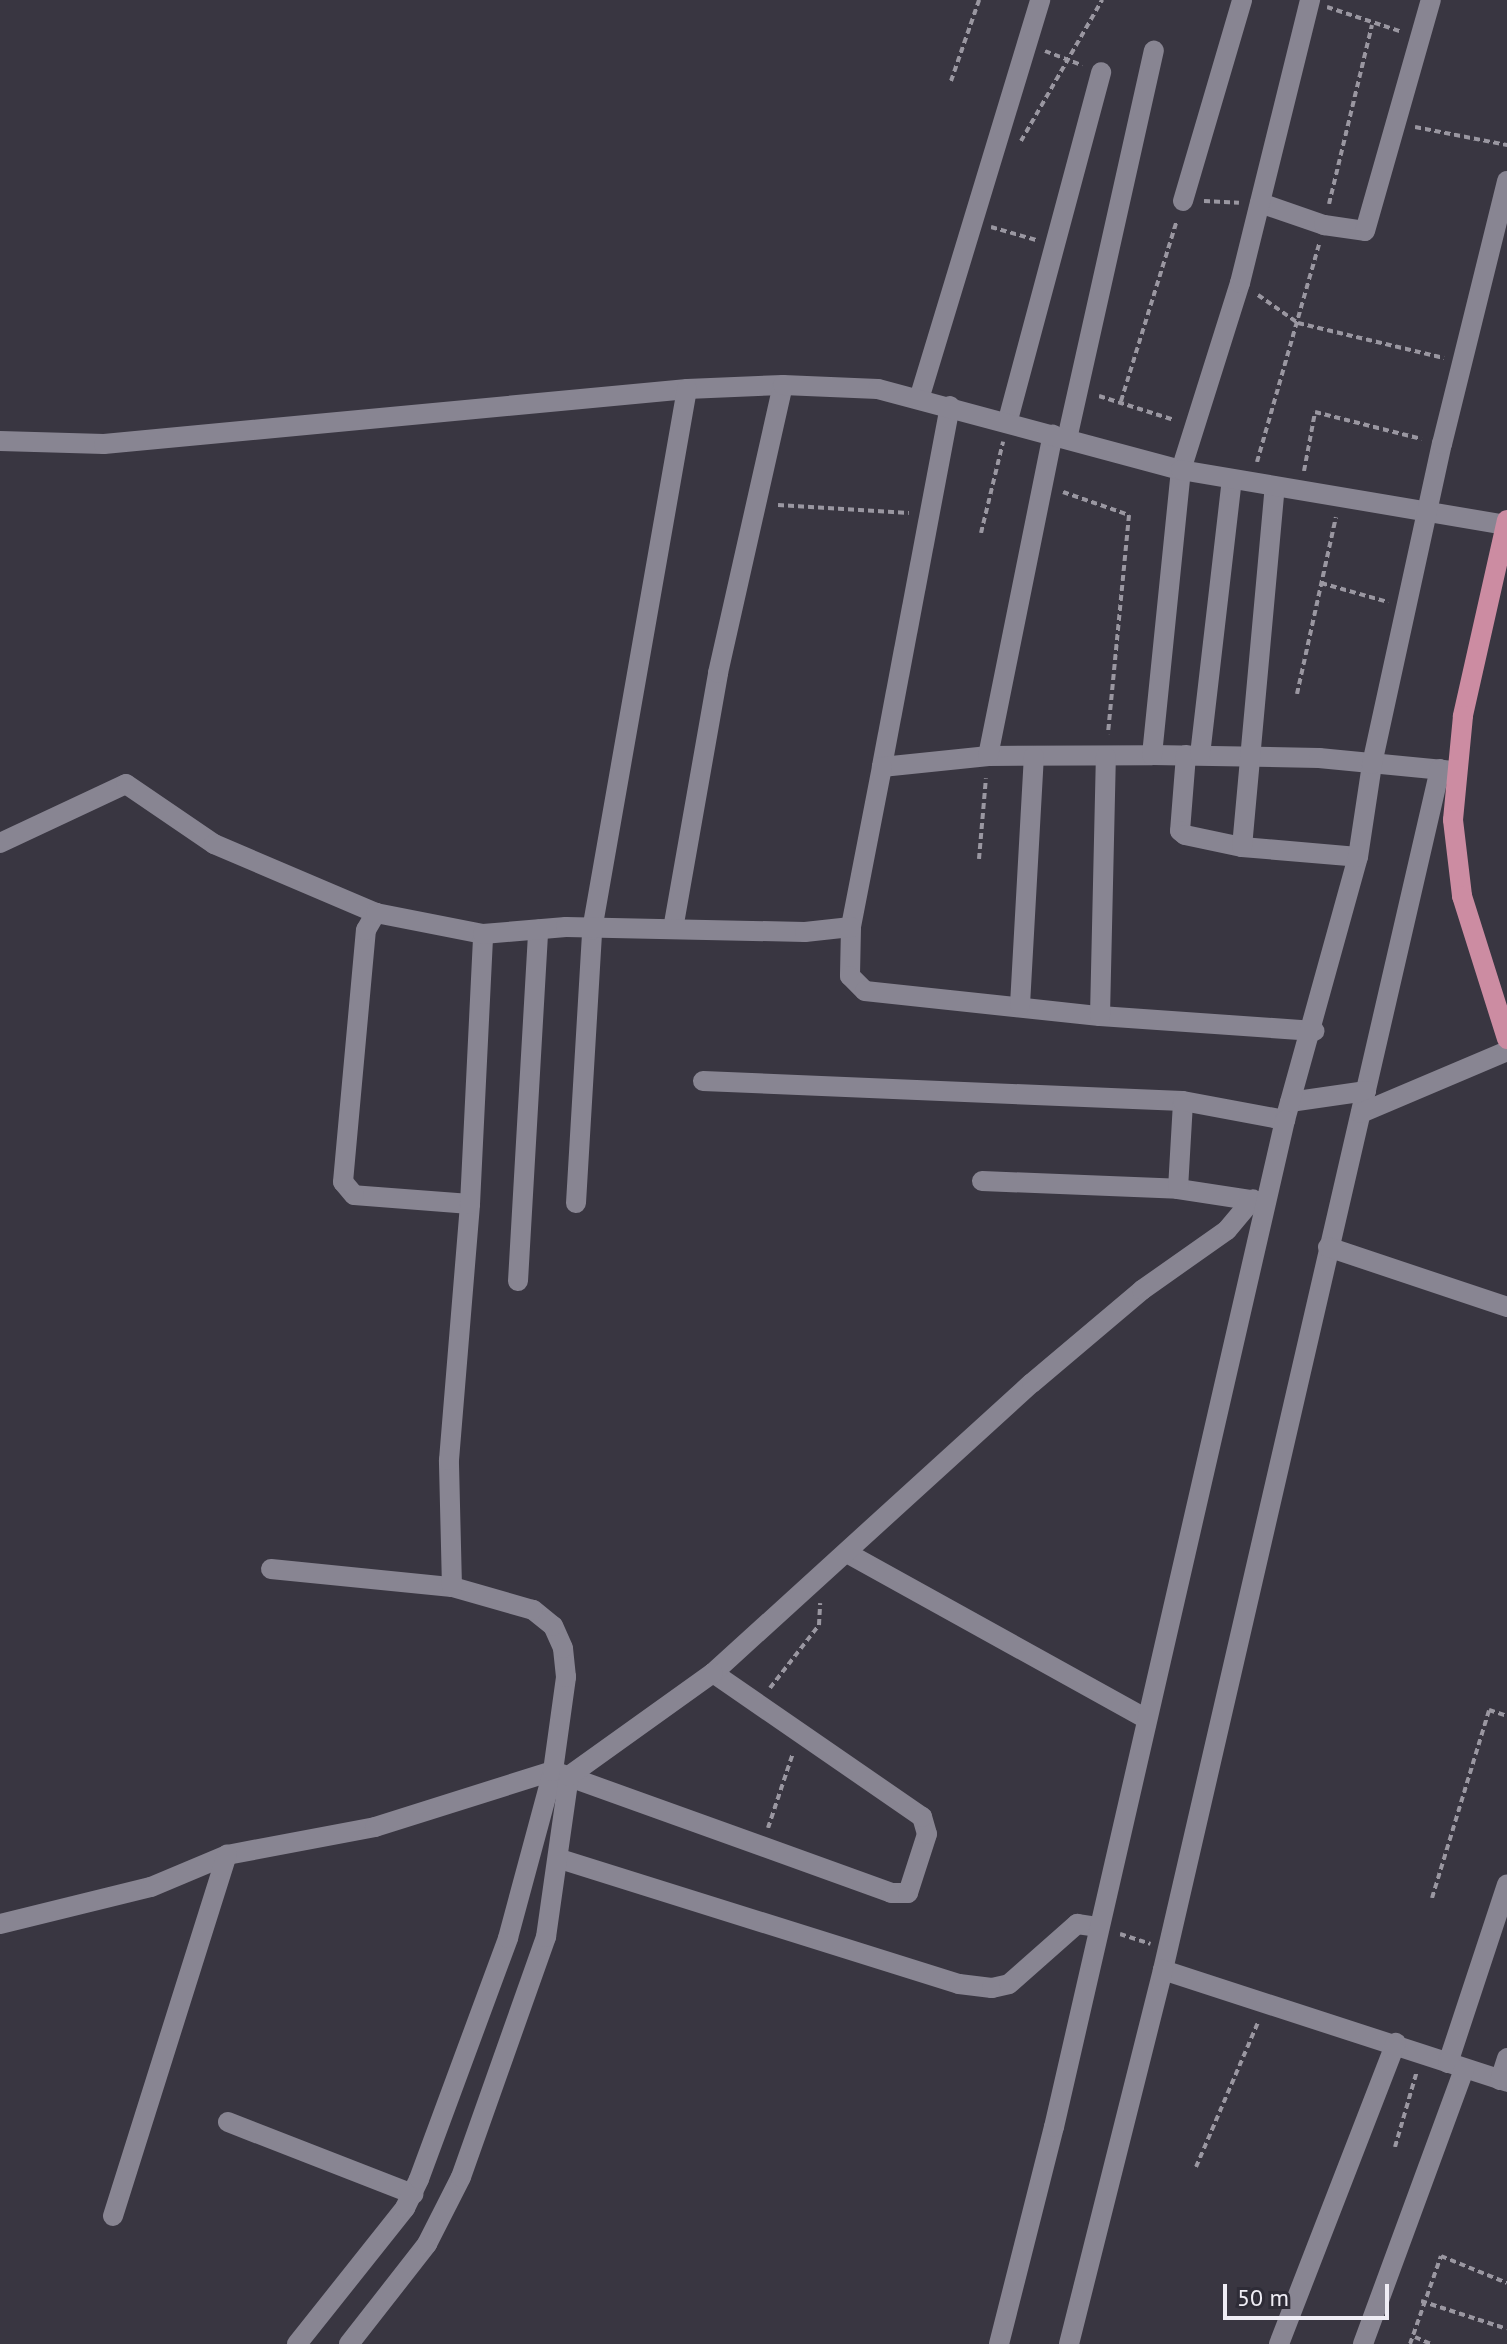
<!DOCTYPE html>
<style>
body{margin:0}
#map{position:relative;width:1507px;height:2344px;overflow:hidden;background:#393641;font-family:"PT Sans",sans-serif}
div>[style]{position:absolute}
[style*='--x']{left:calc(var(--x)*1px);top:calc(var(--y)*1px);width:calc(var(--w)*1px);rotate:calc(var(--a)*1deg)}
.path>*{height:4px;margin-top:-2px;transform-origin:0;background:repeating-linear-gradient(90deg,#9a97a1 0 6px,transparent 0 10px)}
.minor>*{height:20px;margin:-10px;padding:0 10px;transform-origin:10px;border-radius:10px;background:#888592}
.major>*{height:20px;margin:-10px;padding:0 10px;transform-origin:10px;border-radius:10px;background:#cc8ca2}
span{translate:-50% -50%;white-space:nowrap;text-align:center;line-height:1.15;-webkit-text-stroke:8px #2e2c37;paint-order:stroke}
.scale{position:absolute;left:1223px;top:2284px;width:166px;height:36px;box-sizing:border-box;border:4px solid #efedf5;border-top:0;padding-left:10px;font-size:24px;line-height:28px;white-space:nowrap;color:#efedf5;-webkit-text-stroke:6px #2e2c37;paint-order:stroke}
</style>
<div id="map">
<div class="path">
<i style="--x:1327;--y:7;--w:79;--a:18.4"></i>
<i style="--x:1045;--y:51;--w:40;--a:21"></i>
<i style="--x:951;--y:81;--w:86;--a:-70.9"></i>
<i style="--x:1415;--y:127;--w:94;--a:11.1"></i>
<i style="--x:1021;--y:141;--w:163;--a:-60.1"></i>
<i style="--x:1204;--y:201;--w:35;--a:3"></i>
<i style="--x:1329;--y:204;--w:184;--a:-76.5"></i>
<i style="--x:991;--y:227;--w:47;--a:16.1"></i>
<i style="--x:1258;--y:295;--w:49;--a:35"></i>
<i style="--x:1298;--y:323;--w:150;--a:13.5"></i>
<i style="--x:1099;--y:396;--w:79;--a:17.7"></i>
<i style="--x:1121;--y:401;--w:189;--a:-72.8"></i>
<i style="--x:1257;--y:462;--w:227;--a:-74.1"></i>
<i style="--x:1304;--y:471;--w:60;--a:-79.4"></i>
<i style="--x:1315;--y:412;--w:110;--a:14.2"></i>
<i style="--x:1063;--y:492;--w:70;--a:19.2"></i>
<i style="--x:1129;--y:515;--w:220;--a:95.5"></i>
<i style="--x:778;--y:505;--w:131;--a:3.5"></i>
<i style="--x:981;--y:533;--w:94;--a:-76.4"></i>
<i style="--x:1321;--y:583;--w:70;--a:15.8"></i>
<i style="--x:1297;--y:694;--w:181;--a:-77.6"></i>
<i style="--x:979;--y:859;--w:81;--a:-85.1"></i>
<i style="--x:770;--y:1688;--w:80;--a:-52.1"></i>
<i style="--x:819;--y:1625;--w:22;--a:-87"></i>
<i style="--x:768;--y:1828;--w:79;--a:-71.6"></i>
<i style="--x:1432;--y:1898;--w:196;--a:-73.1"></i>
<i style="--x:1489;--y:1710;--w:19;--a:18"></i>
<i style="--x:1120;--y:1934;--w:32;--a:18"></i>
<i style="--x:1395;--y:2147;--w:79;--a:-73.9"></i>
<i style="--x:1196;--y:2167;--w:158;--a:-66.8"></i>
<i style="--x:1421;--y:2301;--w:90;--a:18"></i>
<i style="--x:1415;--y:2337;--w:17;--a:24"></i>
<i style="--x:1410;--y:2344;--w:93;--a:-70.6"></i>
<i style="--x:1441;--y:2256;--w:71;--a:22.2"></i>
</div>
<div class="minor">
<i style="--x:1183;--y:201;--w:209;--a:-73.6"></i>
<i style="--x:1260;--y:203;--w:68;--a:19"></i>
<i style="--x:1324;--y:225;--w:41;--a:8.3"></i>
<i style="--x:1365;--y:231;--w:240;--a:-74.1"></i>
<i style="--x:919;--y:399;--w:417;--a:-73.1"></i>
<i style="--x:950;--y:406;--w:367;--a:100.7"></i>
<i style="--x:882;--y:767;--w:107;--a:-5.9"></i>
<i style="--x:988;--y:756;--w:164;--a:-0.3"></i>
<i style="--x:1152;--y:755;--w:167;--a:1"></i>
<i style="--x:1319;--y:758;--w:135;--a:5.5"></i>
<i style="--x:1008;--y:420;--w:360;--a:-75"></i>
<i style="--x:1067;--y:439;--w:398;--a:-77.4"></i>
<i style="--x:0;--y:441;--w:104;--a:1.7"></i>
<i style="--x:104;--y:444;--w:586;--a:-5.39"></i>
<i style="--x:687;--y:389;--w:96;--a:-2.4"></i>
<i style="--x:1152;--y:755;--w:286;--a:-84.2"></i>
<i style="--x:1181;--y:470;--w:196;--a:-72.5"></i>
<i style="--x:1240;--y:283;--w:292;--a:-76.1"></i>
<i style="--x:1186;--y:755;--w:76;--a:94.5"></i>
<i style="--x:1180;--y:831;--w:6;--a:39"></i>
<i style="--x:1185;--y:835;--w:58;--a:11.9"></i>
<i style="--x:1242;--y:847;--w:116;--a:4.9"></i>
<i style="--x:1200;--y:755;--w:277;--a:-83.4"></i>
<i style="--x:988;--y:756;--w:328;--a:-78.6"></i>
<i style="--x:882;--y:767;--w:163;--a:101"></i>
<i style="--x:851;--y:927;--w:49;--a:91.2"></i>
<i style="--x:850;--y:976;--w:21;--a:45"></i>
<i style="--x:865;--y:991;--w:236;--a:6.1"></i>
<i style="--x:1100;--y:1016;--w:215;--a:4"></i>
<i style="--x:1440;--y:769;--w:1233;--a:102.99"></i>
<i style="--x:1163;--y:1970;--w:362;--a:18"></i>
<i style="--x:0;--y:843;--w:139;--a:-25.1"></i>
<i style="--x:126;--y:784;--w:107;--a:34.3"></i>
<i style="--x:214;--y:844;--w:176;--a:23.1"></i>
<i style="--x:1242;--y:847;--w:362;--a:-84.8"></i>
<i style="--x:673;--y:929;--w:260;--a:-80"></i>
<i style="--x:718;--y:673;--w:295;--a:-77.3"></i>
<i style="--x:783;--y:385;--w:95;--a:2.4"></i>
<i style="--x:878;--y:389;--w:314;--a:15"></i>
<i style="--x:1181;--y:470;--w:330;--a:9.6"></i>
<i style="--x:1020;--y:1005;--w:249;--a:-86.8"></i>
<i style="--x:1100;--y:1016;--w:259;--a:-88.7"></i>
<i style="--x:703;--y:1081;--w:480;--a:2.4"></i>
<i style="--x:1290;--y:1102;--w:77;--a:-8.2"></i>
<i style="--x:1361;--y:1113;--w:159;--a:-23"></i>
<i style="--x:982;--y:1181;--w:196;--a:2.3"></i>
<i style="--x:1178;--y:1189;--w:86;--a:8.7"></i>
<i style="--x:1178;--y:1189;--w:88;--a:-86.7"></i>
<i style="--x:1183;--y:1101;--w:104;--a:10.6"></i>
<i style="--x:1285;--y:1120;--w:273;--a:-74.5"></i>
<i style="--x:1358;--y:857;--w:94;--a:-81.4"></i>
<i style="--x:1372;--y:764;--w:328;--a:-77.7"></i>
<i style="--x:1442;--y:444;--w:271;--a:-76.1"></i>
<i style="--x:576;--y:1203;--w:273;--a:-86.6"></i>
<i style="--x:592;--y:930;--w:549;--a:-80.04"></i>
<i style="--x:470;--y:1204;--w:116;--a:-175.6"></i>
<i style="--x:354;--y:1195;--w:17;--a:-130"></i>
<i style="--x:343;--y:1182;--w:253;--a:-84.8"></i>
<i style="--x:366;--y:930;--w:20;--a:-60"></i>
<i style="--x:376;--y:913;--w:109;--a:11.1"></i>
<i style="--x:1328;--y:1247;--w:189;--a:18.5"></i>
<i style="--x:518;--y:1281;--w:352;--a:-86.7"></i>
<i style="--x:847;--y:1553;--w:341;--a:29"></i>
<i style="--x:271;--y:1569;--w:182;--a:5.7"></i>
<i style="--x:560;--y:1859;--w:418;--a:17.4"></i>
<i style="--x:959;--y:1984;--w:33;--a:7"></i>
<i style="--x:992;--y:1988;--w:17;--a:-13"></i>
<i style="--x:1009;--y:1984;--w:91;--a:-41.4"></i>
<i style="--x:1077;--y:1924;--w:22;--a:8"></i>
<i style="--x:0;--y:1924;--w:155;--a:-13.8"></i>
<i style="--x:151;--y:1887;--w:82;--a:-22.8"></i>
<i style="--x:227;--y:1855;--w:151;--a:-10.7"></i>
<i style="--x:375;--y:1827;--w:187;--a:-17.5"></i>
<i style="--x:553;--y:1771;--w:359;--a:19.8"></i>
<i style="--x:891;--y:1893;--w:17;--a:0"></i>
<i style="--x:908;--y:1893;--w:62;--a:-72.1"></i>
<i style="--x:927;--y:1834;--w:18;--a:-106"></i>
<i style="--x:922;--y:1817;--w:254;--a:-145.4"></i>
<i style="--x:713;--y:1673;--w:431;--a:-42.3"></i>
<i style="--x:1032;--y:1383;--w:144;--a:-40.2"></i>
<i style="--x:1142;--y:1290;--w:104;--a:-35.2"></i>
<i style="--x:1227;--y:1230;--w:40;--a:-50"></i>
<i style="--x:1448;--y:2063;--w:188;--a:-71.7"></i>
<i style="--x:1500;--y:2080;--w:23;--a:-72"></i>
<i style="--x:228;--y:2122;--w:199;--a:21.3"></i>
<i style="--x:113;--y:2216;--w:379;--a:-72.5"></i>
<i style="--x:297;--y:2344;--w:174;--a:-51.5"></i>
<i style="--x:405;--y:2208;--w:32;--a:-64"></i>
<i style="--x:419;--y:2179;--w:257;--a:-69.7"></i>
<i style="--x:508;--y:1938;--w:173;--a:-74.9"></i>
<i style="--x:553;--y:1771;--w:95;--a:-82.1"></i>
<i style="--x:566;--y:1677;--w:29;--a:-96"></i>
<i style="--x:563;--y:1648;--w:24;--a:-114"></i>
<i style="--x:553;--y:1626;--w:26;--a:-141"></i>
<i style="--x:533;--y:1610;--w:84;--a:-164.1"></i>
<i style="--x:452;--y:1587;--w:127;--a:-91.4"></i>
<i style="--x:449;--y:1460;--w:257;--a:-85.3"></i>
<i style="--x:470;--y:1204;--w:270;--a:-87.2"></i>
<i style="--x:483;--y:934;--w:83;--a:-4.8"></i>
<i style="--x:566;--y:927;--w:239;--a:1.2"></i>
<i style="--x:805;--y:932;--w:46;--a:-6.2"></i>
<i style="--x:349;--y:2344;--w:127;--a:-52"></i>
<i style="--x:427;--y:2244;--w:75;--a:-63.1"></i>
<i style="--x:461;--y:2177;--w:255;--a:-70.5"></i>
<i style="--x:546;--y:1937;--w:163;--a:-81.9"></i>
<i style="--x:569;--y:1776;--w:177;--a:-35.6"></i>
<i style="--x:999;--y:2344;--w:224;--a:-75.8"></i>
<i style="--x:1054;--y:2127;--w:1033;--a:-77.08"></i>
<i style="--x:1069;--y:2344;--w:386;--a:-75.9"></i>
<i style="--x:1279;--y:2344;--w:323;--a:-68.8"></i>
<i style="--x:1363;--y:2344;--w:293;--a:-69.8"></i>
</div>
<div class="major">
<i style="--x:1507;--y:520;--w:201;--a:102.7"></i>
<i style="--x:1463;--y:716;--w:104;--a:95.5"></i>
<i style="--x:1453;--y:820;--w:77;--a:83.2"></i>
<i style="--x:1462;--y:896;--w:150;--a:72.5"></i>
</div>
<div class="scale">50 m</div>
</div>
